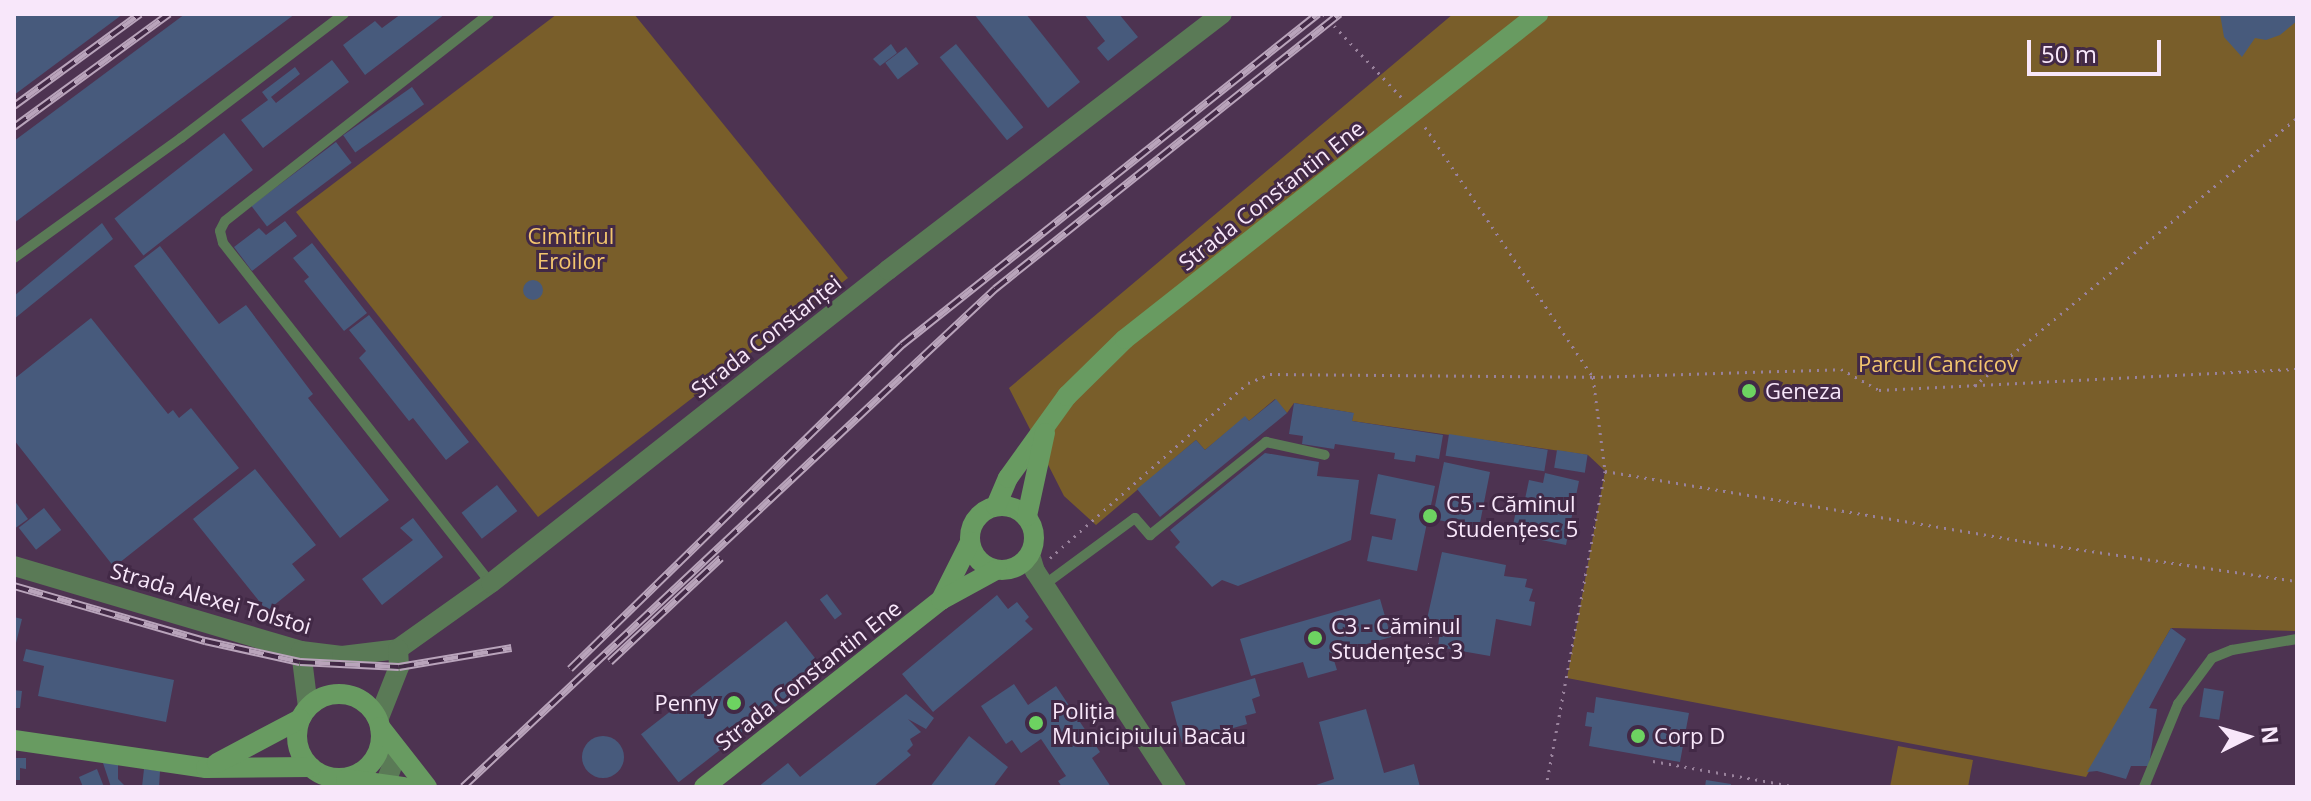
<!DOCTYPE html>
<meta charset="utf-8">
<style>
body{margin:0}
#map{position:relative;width:2311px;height:801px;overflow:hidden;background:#4d3351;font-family:"Open Sans",sans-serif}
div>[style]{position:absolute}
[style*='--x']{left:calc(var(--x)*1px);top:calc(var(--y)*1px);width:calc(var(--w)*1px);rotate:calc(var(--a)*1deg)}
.green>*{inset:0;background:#795e2a}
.building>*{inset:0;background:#475a7c;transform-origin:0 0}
.round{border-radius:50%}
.path>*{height:3px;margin-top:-1.5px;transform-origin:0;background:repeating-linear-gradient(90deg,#99829c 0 2px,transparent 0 8px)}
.service>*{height:10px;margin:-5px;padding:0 5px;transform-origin:5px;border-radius:5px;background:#5a7a56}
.minor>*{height:20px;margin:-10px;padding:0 10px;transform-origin:10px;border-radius:10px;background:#5a7a56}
.tertiary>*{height:20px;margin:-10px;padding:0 10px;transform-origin:10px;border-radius:10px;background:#5a7a56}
.secondary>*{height:20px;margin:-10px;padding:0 10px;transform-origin:10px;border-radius:10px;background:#689b61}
.secondary>.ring{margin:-10px;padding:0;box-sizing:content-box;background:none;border:20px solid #689b61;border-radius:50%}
.rail>*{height:8px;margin-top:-4px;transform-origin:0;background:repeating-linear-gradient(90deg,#422946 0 15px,#b9a4bb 0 30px);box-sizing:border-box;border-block:2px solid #b9a4bb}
.dots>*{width:22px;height:22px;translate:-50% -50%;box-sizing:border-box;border:4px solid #422946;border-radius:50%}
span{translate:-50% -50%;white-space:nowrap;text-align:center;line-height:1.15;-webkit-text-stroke:6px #422946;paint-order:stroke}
.street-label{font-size:22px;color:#f8e7fa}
.park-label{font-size:22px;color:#f3c56e}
.poi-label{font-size:22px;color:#f8e7fa}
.left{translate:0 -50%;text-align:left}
.right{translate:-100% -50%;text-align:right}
.frame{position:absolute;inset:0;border:16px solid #f8e7fa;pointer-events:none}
.north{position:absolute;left:2207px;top:697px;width:80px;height:80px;-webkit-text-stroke:6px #422946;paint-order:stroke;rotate:85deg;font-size:22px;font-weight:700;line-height:32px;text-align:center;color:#f8e7fa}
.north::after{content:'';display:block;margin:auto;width:28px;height:36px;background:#f8e7fa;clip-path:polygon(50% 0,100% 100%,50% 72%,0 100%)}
.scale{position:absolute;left:2027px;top:40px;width:134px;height:36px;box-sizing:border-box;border:4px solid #f8e7fa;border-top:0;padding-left:10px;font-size:24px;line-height:28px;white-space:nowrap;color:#f8e7fa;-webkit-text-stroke:6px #422946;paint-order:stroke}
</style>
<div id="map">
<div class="green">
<i style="clip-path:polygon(557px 14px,634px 14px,848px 278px,538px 517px,296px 212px)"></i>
<i style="clip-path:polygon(1453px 14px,2297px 14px,2297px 631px,2171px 628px,2086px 777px,1567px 678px,1605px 471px,1588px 455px,1352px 421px,1353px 413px,1294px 403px,1287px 413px,1275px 399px,1249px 421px,1245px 417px,1205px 450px,1196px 440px,1096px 525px,1064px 496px,1009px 388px)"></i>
<i style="clip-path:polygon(1898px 746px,1973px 760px,1968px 787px,1890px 787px)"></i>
</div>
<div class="building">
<i style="clip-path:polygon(14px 14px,123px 14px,14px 95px)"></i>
<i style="clip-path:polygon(185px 14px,295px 14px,14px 223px,14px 141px)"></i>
<i style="clip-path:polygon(401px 14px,445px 14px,365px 75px,343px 45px,375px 21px,382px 28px)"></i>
<i style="clip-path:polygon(974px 14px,1026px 14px,1080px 82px,1048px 108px)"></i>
<i style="clip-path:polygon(1084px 14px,1119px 14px,1138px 37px,1108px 61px,1097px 48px,1105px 41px)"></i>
<i style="clip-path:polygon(2220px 14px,2297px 14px,2297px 21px,2280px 35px,2266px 40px,2255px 38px,2242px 57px,2224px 37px)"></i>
<i style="clip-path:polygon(891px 44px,897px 53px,880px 66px,873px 59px)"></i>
<i style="left:956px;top:44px;width:107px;height:21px;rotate:51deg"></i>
<i style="left:906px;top:47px;width:21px;height:26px;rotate:53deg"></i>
<i style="clip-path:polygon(332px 60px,349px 82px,263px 148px,241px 120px,268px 100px,262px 92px,295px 67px,300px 74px,271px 97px,276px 103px)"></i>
<i style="left:412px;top:87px;width:21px;height:84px;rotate:55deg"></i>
<i style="left:224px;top:133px;width:47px;height:139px;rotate:52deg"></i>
<i style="left:336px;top:142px;width:26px;height:106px;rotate:53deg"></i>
<i style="clip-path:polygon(285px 221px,297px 236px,252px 271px,234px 247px,259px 228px,266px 235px)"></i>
<i style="clip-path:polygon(102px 223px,113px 239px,14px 319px,14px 296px)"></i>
<i style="clip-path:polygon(312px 243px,367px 313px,344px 331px,304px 281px,309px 277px,293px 258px)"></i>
<i style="clip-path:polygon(160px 246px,219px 324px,246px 305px,313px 394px,308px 398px,389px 500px,340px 538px,134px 266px)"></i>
<i class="round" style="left:523px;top:280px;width:20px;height:20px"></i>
<i style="clip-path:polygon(369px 315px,469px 442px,446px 460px,413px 418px,409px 421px,359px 358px,366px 351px,349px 330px)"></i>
<i style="clip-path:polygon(91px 318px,168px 414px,173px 410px,179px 418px,191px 408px,239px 468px,114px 567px,14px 440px,14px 379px)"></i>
<i style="clip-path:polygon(1276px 399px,1287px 413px,1160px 517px,1137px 489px,1196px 440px,1205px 450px,1245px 416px,1249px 421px)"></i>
<i style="clip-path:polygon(1294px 403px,1354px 413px,1352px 421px,1443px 435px,1439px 459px,1416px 455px,1415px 462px,1394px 459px,1395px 453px,1335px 444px,1334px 449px,1302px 444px,1303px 436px,1289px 434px)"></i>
<i style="left:1449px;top:434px;width:100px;height:22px;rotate:9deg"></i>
<i style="left:1557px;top:450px;width:31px;height:18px;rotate:9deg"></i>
<i style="clip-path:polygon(1265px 453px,1319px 462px,1317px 476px,1359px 480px,1351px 540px,1238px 586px,1222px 580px,1212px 587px,1175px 547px,1180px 542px,1170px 530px)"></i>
<i style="clip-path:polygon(1444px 462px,1490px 472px,1479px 528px,1428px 518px,1417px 571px,1367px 561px,1372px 536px,1392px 540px,1396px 519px,1370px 514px,1378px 474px,1435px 486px,1430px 510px,1434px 511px)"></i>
<i style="clip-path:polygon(255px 469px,316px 545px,292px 564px,305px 580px,267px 611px,193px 519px)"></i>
<i style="clip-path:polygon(1545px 473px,1579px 481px,1566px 545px,1511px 534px,1516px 511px,1536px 515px,1539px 502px,1525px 499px,1529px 480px,1543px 483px)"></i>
<i style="left:497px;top:485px;width:33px;height:45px;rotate:52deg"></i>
<i style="clip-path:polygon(14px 500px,28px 519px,14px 529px)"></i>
<i style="left:44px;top:508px;width:28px;height:32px;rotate:52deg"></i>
<i style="clip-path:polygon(413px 518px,443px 557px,382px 605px,362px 579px,413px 540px,400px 528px)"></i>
<i style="clip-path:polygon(1442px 552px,1506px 565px,1504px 576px,1527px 579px,1525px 587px,1533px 589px,1529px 601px,1535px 602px,1531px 626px,1496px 619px,1490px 656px,1438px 647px,1440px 631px,1425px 628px)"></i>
<i style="left:827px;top:594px;width:25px;height:9px;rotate:53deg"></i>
<i style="clip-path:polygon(997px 595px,1008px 609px,1017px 602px,1029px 617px,1025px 621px,1033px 629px,933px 712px,902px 674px)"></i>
<i style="clip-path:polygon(1380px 599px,1391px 637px,1332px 654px,1337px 670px,1308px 678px,1303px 662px,1251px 676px,1240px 639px)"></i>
<i style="clip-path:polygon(14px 617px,22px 619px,16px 643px,14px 642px)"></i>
<i style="left:786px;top:621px;width:61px;height:184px;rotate:52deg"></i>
<i style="clip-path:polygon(2171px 628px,2186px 639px,2149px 708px,2157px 709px,2149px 766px,2131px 766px,2126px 779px,2097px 771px,2087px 772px)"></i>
<i style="clip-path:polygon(26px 649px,174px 680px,166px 722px,38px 696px,44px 666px,23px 661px)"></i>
<i style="clip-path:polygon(1255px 678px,1260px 696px,1252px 699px,1256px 713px,1245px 716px,1247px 724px,1182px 743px,1171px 702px)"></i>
<i style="clip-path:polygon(1014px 684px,1028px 705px,1056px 686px,1100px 752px,1092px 758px,1111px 787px,1062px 787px,1058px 781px,1066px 776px,1041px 739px,1021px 753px,1012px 740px,1006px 744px,981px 706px)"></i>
<i style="left:2204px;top:688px;width:20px;height:29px;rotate:9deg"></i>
<i style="clip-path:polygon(14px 690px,22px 691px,20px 708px,14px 708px)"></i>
<i style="clip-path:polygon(906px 694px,934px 718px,926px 729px,908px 719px,921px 732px,910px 739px,913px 745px,907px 751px,911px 755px,873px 787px,758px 787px,788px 763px,800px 777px)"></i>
<i style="clip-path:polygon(1596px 697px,1689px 713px,1680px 762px,1589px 746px,1592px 727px,1585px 726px,1587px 712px,1594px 713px)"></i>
<i style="clip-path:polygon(1366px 709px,1384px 773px,1414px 764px,1420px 787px,1310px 787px,1334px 779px,1319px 722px)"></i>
<i class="round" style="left:582px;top:736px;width:42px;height:42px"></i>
<i style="clip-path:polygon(969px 736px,1008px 767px,993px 787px,930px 787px)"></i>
<i style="clip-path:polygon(14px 758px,26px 758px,26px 769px,20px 768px,20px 780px,14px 780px)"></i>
<i style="clip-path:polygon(102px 760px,118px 763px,118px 779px,126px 787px,111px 787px)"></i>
<i style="clip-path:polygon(97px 769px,104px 787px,83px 787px,79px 777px)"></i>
<i style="clip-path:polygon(144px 769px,160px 771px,159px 787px,142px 787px)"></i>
<i style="clip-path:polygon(1706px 780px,1731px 784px,1731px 787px,1705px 787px)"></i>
</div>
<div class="path">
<i style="--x:1323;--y:14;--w:117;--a:46.7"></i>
<i style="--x:1425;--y:127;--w:301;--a:56.1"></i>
<i style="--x:1593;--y:377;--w:248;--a:-1.8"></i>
<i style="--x:1841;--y:369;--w:43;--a:28.9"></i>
<i style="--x:1879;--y:390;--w:419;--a:-2.9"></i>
<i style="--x:1974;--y:386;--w:420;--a:-39.7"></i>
<i style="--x:1605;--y:471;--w:430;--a:9.5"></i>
<i style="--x:2029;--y:542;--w:271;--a:8.3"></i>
<i style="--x:1050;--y:558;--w:264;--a:-41.5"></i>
<i style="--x:1248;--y:383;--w:24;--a:-22"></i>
<i style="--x:1270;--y:374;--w:323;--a:0.5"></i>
<i style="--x:1593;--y:377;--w:95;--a:82.7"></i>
<i style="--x:1605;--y:471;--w:321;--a:100.6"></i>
<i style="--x:1428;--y:653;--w:24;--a:-81"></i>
<i style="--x:1653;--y:761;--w:147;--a:10.2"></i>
</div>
<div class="service">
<i style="--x:489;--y:14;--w:335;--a:141.9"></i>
<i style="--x:225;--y:221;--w:11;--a:117"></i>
<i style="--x:220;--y:231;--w:12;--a:76"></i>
<i style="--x:223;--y:243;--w:433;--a:51.8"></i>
<i style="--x:14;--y:258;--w:206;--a:-35.7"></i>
<i style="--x:181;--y:138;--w:205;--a:-37.3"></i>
<i style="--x:1044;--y:585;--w:113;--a:-36.4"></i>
<i style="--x:1135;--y:518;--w:23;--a:49"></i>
<i style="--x:1150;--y:535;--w:149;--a:-38.7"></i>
<i style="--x:1266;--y:442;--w:60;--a:12.4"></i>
<i style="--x:2144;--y:787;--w:90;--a:-67.7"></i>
<i style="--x:2178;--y:704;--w:57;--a:-53.5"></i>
<i style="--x:2212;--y:658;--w:22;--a:-22"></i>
<i style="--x:2232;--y:650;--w:66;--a:-9.6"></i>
</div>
<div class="minor">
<i style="--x:14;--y:566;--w:299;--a:16.5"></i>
</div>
<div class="tertiary">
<i style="--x:1030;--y:555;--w:17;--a:73"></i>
<i style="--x:1035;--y:571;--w:258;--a:56.9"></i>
<i style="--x:308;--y:707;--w:56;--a:-97.1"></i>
<i style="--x:301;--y:651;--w:41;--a:7"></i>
<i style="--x:342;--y:656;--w:56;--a:-7.1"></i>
<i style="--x:398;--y:649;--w:114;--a:-35.4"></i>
<i style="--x:491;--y:583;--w:506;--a:-38.25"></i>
<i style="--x:888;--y:270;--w:421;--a:-37.5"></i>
<i style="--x:378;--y:720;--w:57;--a:-68.4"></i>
<i style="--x:399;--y:667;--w:18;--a:-93"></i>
<i style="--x:384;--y:787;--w:36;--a:-69"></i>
</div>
<div class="secondary">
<i class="ring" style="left:970px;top:506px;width:44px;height:44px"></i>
<i style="--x:996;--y:506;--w:30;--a:-67"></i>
<i style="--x:1008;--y:478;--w:101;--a:-54.3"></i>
<i style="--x:1067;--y:396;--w:81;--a:-44.5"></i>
<i style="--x:1125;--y:339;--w:526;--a:-38.2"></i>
<i style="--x:1027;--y:516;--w:85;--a:-77.8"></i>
<i style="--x:941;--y:600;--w:65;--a:-63.4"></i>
<i class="ring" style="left:297px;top:694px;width:64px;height:64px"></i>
<i style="--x:380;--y:727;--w:76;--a:51.9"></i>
<i style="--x:14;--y:740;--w:194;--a:8.3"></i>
<i style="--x:206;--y:768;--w:105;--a:-0.5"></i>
<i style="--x:217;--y:763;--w:94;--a:-27.9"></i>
<i style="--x:346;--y:779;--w:59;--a:7.9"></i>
<i style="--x:704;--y:787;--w:302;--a:-38.3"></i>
<i style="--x:941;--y:600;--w:63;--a:-28.6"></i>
</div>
<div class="rail">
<i style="--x:14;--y:106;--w:156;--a:-36.1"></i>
<i style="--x:14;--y:127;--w:192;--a:-36.1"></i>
<i style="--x:14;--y:586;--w:199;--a:16.1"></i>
<i style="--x:205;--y:641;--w:97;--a:12.5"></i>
<i style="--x:300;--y:662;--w:99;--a:2.9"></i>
<i style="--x:399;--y:667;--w:114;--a:-9.6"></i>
<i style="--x:610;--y:662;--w:152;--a:-43.1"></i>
<i style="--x:570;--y:669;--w:464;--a:-44.3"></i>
<i style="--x:902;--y:345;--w:532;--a:-38.51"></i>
<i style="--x:463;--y:787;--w:729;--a:-43.11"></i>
<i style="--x:995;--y:289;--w:441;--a:-38.6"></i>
</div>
<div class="dots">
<i style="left:1749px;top:391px;background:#6dd361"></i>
<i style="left:1430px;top:516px;background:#6dd361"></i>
<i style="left:1315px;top:638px;background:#6dd361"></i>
<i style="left:734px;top:703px;background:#6dd361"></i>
<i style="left:1036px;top:723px;background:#6dd361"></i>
<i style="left:1638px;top:736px;background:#6dd361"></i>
</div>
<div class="street-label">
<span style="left:1271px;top:195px;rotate:-38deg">Strada Constantin Ene</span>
<span style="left:766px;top:336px;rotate:-38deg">Strada Constanței</span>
<span style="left:211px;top:598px;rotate:16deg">Strada Alexei Tolstoi</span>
<span style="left:808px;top:675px;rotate:-38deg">Strada Constantin Ene</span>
</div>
<div class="park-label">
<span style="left:571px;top:248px">Cimitirul<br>Eroilor</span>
<span style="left:1938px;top:364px">Parcul Cancicov</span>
</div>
<div class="poi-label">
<span class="left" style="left:1765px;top:391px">Geneza</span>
<span class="left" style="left:1446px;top:516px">C5 - Căminul<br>Studențesc 5</span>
<span class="left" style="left:1331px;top:638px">C3 - Căminul<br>Studențesc 3</span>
<span class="right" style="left:718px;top:703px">Penny</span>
<span class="left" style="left:1052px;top:723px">Poliția<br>Municipiului Bacău</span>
<span class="left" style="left:1654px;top:736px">Corp D</span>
</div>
<div class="frame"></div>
<div class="north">N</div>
<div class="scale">50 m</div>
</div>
